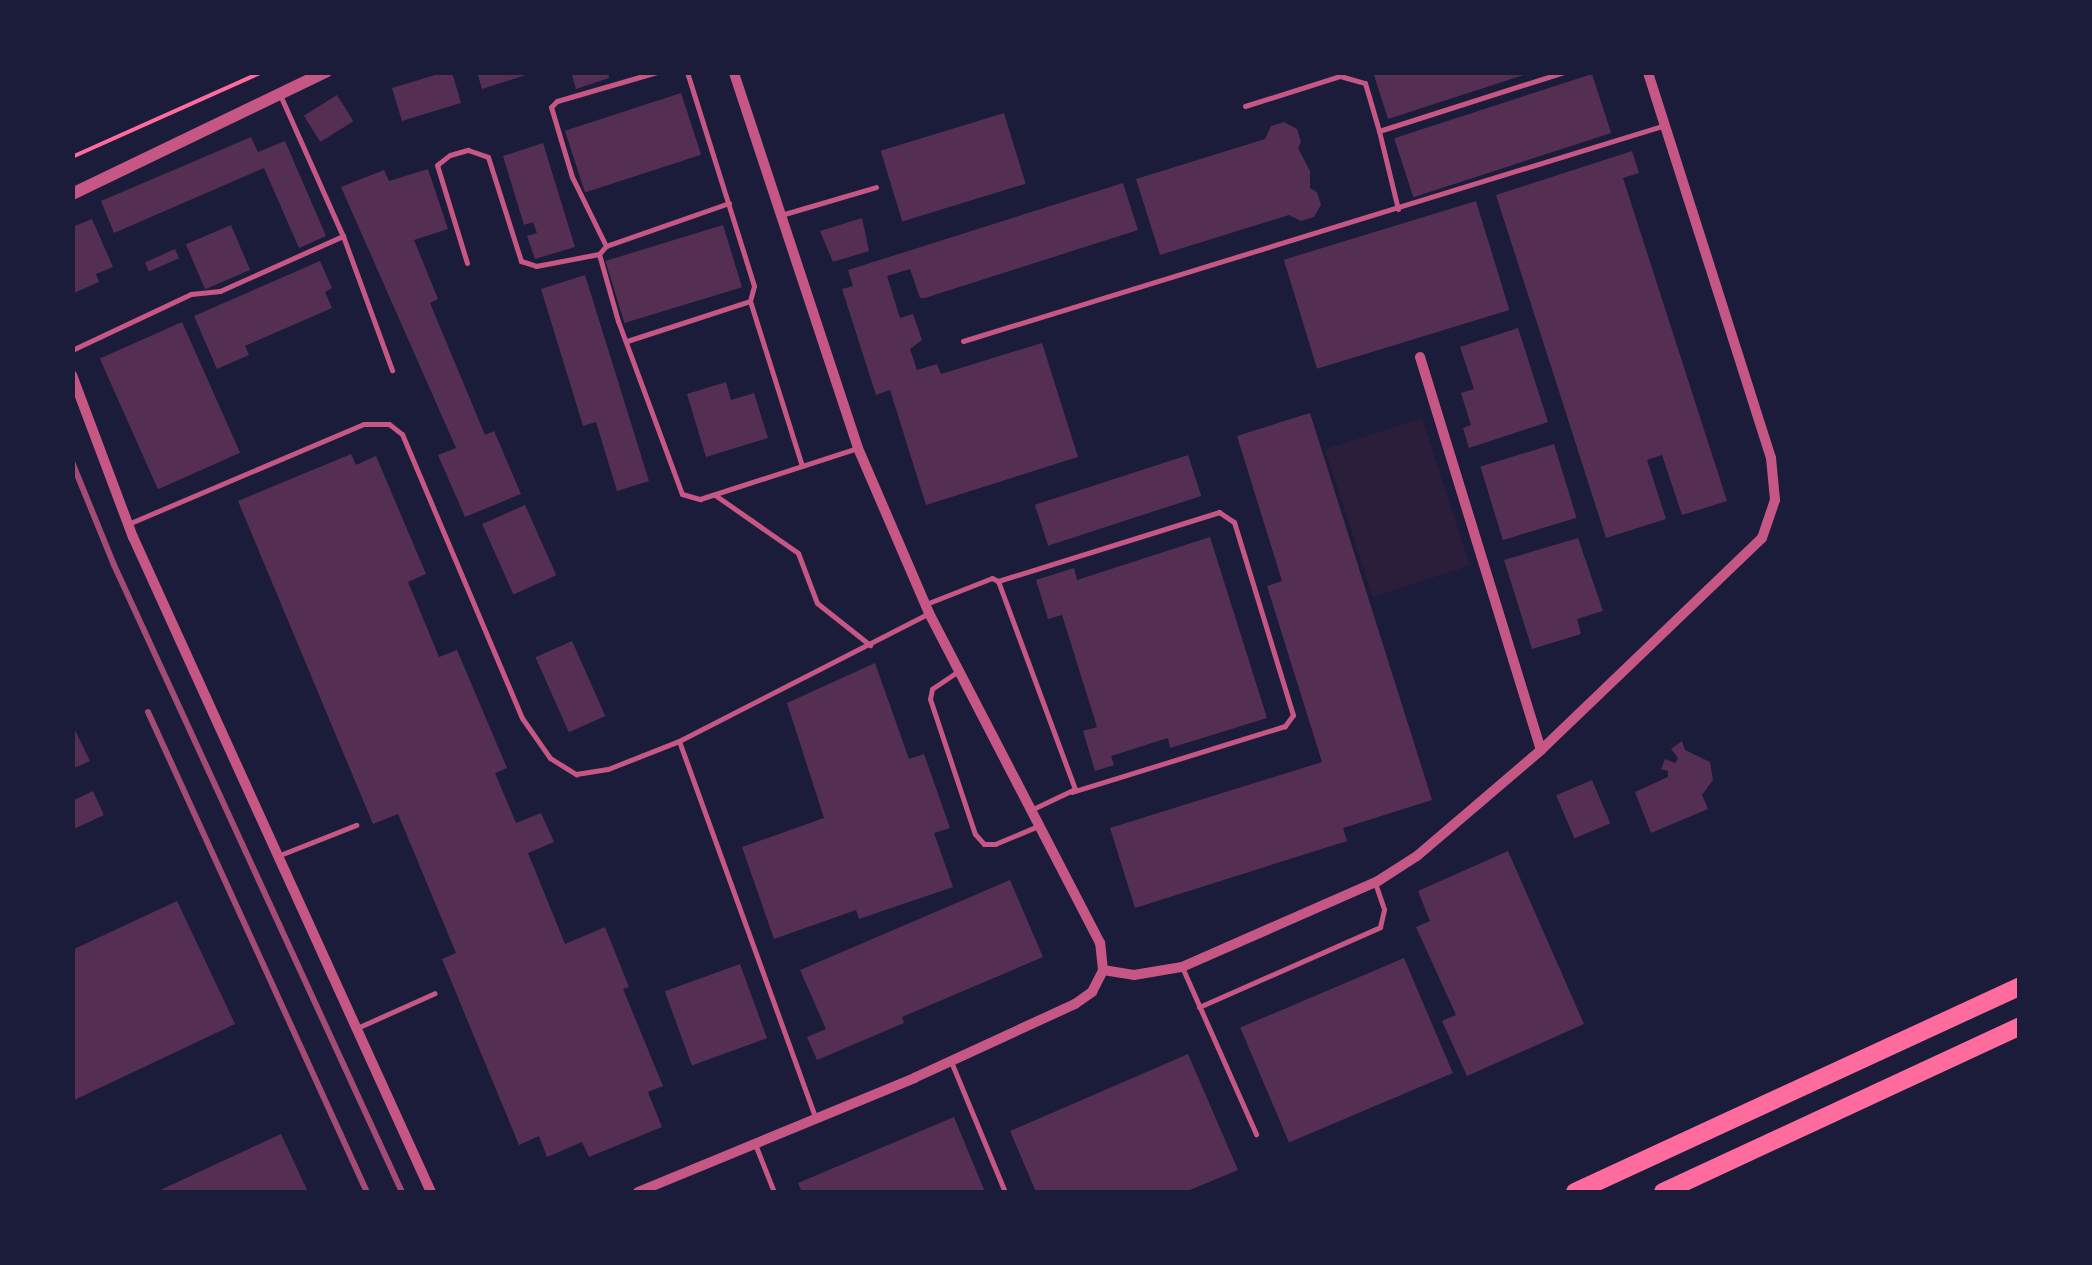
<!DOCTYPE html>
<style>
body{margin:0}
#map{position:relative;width:2092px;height:1265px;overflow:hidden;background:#1b1b3a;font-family:"IBM Plex Sans",sans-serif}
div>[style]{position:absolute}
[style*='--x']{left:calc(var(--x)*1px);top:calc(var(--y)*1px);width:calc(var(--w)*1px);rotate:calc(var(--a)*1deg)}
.green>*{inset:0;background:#2a1e3b;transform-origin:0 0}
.building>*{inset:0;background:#542f53;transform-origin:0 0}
.path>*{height:4px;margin:-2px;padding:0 2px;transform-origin:2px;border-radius:2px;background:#ff6b9d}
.service>*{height:5px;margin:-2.5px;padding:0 2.5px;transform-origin:2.5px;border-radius:2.5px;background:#c65784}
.minor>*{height:10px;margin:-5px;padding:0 5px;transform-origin:5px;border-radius:5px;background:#c65784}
.tertiary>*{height:12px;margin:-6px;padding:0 6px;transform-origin:6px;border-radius:6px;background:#c65784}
.trunk>*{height:18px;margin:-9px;padding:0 9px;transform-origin:9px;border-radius:9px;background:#ff6b9d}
.motorway>*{height:18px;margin:-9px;padding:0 9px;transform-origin:9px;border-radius:9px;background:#ff6b9d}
.rail>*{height:6px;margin:-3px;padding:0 3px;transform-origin:3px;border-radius:3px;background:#a44b75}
span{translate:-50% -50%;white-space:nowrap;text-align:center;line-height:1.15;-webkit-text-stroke:10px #1b1b3a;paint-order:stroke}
.frame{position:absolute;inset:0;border:75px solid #1b1b3a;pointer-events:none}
</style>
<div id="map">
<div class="green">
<i style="left:1422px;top:418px;width:155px;height:102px;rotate:72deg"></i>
</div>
<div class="building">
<i style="clip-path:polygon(445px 72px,452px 72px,461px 103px,402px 121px,392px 88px)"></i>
<i style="clip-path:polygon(477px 72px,532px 72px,532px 73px,482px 89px)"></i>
<i style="clip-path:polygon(571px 72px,608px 72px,609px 78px,576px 89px)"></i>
<i style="clip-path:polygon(1380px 72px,1530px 72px,1530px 73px,1388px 119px,1374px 75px)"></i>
<i style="left:1592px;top:74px;width:62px;height:208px;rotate:72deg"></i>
<i style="left:681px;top:93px;width:65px;height:122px;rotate:72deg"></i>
<i style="left:337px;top:95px;width:31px;height:39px;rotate:58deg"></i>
<i style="left:1004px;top:113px;width:74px;height:129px;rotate:73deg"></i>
<i style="clip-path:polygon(1284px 122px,1297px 129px,1301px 142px,1298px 148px,1310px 171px,1310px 188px,1317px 192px,1321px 205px,1314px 217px,1301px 221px,1289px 215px,1160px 255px,1136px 179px,1265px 139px,1271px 126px)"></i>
<i style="clip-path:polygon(251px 137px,258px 152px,285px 141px,326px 236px,299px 248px,264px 168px,114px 233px,101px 201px)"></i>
<i style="clip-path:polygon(543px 143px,575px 247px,535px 259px,527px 236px,537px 233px,533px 222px,524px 225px,503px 156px)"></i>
<i style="clip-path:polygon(1632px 151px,1639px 173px,1623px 178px,1727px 501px,1682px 515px,1662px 455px,1647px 460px,1666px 519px,1606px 538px,1496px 195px)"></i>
<i style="clip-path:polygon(428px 169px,448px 229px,414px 240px,438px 299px,430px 303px,485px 435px,494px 431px,521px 494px,465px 517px,438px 455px,456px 448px,341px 187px,384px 170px,389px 181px)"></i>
<i style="clip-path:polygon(1123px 183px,1138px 230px,925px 298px,920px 298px,910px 269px,887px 276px,900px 318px,913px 314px,922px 340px,910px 349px,917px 370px,937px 364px,941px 374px,1042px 343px,1078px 457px,926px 505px,890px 390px,876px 395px,842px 289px,853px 286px,848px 270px)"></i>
<i style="left:1476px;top:201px;width:114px;height:201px;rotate:73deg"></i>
<i style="clip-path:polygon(862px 218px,869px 251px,833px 262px,820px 231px)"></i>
<i style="clip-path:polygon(92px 219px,113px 267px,96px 274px,99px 282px,74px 293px,72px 227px)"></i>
<i style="left:231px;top:225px;width:49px;height:49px;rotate:67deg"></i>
<i style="left:723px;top:225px;width:65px;height:123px;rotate:73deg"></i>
<i style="left:175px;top:249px;width:10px;height:33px;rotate:66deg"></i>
<i style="clip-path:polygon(320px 261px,332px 288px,325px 292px,332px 308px,245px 346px,249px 355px,217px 369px,194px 316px)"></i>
<i style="clip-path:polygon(585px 275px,649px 481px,617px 491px,596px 422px,583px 426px,541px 289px)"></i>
<i style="left:182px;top:322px;width:143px;height:90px;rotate:66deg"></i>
<i style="clip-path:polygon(1518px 328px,1548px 422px,1469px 448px,1463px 428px,1471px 425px,1461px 393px,1474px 389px,1460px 347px)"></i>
<i style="clip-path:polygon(726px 382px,731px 400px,754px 393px,768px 438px,706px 457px,687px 394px)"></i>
<i style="clip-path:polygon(1310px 413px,1432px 800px,1343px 828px,1347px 841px,1135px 908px,1110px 828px,1322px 762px,1267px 586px,1282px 581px,1237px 436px)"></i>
<i style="left:1554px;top:444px;width:77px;height:77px;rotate:73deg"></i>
<i style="clip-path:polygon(351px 454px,356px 465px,376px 456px,426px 574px,408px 582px,439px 657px,457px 650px,507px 768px,495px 773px,516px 823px,541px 813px,554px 842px,528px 853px,565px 944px,605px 927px,629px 987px,623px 989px,663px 1086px,648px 1092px,662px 1127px,589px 1157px,582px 1142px,547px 1157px,539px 1136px,519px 1145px,442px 959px,456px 953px,398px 814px,373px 824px,238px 501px)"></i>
<i style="left:1188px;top:455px;width:43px;height:161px;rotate:72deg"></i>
<i style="left:525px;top:505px;width:77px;height:47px;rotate:66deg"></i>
<i style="clip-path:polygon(1210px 537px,1267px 718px,1170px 748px,1168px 738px,1111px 756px,1114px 765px,1095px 771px,1083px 731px,1097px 727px,1062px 615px,1048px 619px,1036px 580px,1074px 568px,1077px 580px)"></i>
<i style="clip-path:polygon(1578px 538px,1603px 611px,1577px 619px,1581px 634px,1532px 649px,1504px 560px)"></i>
<i style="left:572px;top:641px;width:82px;height:40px;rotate:66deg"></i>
<i style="clip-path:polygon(875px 663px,909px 759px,924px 754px,950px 828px,934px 833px,953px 887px,859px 919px,856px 910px,774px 939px,742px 847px,824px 818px,787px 703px)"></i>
<i style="clip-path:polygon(72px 724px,90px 761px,72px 769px)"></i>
<i style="clip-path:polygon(1682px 741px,1685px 750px,1710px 762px,1713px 780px,1702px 795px,1708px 809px,1651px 833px,1635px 792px,1668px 777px,1668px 771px,1661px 769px,1665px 759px,1675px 763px,1678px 758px,1671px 749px)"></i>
<i style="left:1592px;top:780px;width:47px;height:39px;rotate:67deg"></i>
<i style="clip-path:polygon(93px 791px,104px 815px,72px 830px,72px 801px)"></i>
<i style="clip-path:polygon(1508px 851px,1584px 1024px,1467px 1076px,1442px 1021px,1456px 1015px,1416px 927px,1430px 921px,1418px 891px)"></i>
<i style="clip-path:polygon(1010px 880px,1043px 957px,902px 1017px,904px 1023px,817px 1060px,807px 1037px,826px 1029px,800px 970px)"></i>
<i style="clip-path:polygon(177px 901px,235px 1024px,72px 1101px,72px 950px)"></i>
<i style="left:1404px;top:958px;width:125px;height:178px;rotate:67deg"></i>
<i style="left:740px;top:964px;width:79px;height:80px;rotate:70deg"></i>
<i style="clip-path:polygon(1188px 1054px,1238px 1170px,1185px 1192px,1036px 1192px,1010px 1131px)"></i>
<i style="clip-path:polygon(954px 1117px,985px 1192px,802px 1192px,798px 1183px)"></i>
<i style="clip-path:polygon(281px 1134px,308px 1192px,156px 1192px)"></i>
</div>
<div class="path">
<i style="--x:72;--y:157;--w:208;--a:-24.1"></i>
</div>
<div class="service">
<i style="--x:687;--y:72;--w:224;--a:72.6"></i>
<i style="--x:754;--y:286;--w:16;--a:105"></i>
<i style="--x:281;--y:97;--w:152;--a:66"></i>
<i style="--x:343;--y:236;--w:143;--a:69.9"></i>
<i style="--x:1245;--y:106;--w:100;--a:-17.5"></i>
<i style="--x:1340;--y:76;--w:26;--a:16"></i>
<i style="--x:1365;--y:83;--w:50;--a:73.7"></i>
<i style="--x:729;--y:203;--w:130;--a:160.7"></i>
<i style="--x:606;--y:246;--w:11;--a:131"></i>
<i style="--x:599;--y:254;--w:70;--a:74.2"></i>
<i style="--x:618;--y:321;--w:184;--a:69.7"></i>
<i style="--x:682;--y:494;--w:19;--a:16"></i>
<i style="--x:700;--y:499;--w:166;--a:-17.9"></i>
<i style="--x:1398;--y:209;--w:80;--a:-103.7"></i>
<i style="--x:1379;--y:131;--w:194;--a:-17.7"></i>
<i style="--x:781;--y:215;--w:99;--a:-16.4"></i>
<i style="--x:606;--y:246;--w:77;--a:-116.2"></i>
<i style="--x:572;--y:177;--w:73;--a:-106.7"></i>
<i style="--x:551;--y:107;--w:8;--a:-45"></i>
<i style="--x:557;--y:101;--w:104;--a:-16.2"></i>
<i style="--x:467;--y:263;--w:102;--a:-107"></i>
<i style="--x:437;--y:165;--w:16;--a:-38"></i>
<i style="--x:450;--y:155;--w:19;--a:-16"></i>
<i style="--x:468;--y:150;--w:21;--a:19"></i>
<i style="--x:488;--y:157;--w:109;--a:72.4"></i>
<i style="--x:521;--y:261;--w:16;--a:18"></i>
<i style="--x:536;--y:266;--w:64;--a:-10.8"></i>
<i style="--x:627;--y:341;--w:129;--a:-18"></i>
<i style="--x:750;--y:301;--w:173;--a:72.5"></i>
<i style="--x:963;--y:341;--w:731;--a:-17.1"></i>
<i style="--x:72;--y:350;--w:132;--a:-25.2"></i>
<i style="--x:191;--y:294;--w:29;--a:-6"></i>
<i style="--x:220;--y:291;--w:135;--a:-24.1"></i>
<i style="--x:715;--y:495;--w:101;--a:34.9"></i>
<i style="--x:798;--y:553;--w:53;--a:69.2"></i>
<i style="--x:817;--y:603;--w:68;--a:38.4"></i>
<i style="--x:128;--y:524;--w:256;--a:-23"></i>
<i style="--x:364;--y:424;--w:25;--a:0"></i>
<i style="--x:389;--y:424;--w:16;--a:38"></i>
<i style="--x:402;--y:434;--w:308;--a:67.1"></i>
<i style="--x:522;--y:718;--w:49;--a:55"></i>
<i style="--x:550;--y:758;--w:31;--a:32"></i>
<i style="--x:576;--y:774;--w:32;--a:-9"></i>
<i style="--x:608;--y:769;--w:76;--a:-21.5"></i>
<i style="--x:679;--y:741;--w:279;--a:-27.1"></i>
<i style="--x:998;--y:581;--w:232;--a:-17.3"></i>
<i style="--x:1219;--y:512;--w:18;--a:34"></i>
<i style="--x:1234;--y:522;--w:202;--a:73"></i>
<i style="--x:1293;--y:715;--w:14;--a:126"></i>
<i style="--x:1285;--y:726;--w:223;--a:162.8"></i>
<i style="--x:926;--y:604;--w:71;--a:-21.5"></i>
<i style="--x:992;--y:578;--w:7;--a:27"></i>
<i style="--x:998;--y:581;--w:222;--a:69.7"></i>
<i style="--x:1075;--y:789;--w:49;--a:154.5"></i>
<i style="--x:957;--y:672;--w:30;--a:146"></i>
<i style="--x:932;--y:689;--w:10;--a:101"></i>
<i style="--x:930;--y:699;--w:142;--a:71.6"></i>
<i style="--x:975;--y:834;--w:13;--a:48"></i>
<i style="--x:984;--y:844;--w:11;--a:0"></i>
<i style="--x:995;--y:844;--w:47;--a:-22.7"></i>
<i style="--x:679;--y:741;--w:400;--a:70.1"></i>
<i style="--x:280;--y:855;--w:82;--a:-21.5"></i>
<i style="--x:1182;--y:967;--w:183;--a:66.1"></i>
<i style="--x:1199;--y:1007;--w:198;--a:-23.8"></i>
<i style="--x:1380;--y:927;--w:18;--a:-77"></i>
<i style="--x:1384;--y:909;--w:28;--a:-109"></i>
<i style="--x:357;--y:1028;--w:85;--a:-24.2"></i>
<i style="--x:952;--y:1064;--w:139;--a:67.5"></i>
<i style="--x:755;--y:1144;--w:52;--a:68.4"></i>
</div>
<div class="minor">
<i style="--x:1420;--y:357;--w:411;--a:72.9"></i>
<i style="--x:72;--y:375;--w:173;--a:69.4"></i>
<i style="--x:133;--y:537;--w:720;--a:65.54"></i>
<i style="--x:1103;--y:970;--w:31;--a:9"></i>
<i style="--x:1134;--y:975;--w:49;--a:-9.5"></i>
<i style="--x:1182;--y:967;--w:214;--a:-23.7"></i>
<i style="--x:1378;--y:881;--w:46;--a:-32.7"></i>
<i style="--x:1417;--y:856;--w:163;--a:-40.5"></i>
<i style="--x:1541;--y:750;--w:306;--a:-43.8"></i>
<i style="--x:1762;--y:538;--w:40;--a:-71.1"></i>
<i style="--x:1775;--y:500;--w:42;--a:-95.4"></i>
<i style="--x:1771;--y:458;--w:405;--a:-107.7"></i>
<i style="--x:638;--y:1192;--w:299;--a:-22.4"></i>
<i style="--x:914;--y:1078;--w:177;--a:-24.7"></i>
<i style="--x:1075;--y:1004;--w:21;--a:-35"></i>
<i style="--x:1092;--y:992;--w:25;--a:-63"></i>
<i style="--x:1103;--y:970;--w:27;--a:-96"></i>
<i style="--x:1100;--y:943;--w:372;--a:-117.4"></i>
<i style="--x:929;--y:613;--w:180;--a:-113.3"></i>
<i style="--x:858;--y:448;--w:396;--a:-108.3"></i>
</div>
<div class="tertiary">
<i style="--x:72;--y:194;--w:282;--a:-25.7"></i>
</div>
<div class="trunk">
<i style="--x:1663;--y:1192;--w:394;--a:-24.9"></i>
</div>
<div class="motorway">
<i style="--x:1575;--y:1192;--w:490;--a:-24.8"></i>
</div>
<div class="rail">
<i style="--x:72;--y:462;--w:111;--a:67.8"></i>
<i style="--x:114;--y:565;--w:690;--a:65.33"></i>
<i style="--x:148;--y:712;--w:528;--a:65.48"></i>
</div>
<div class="frame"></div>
</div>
